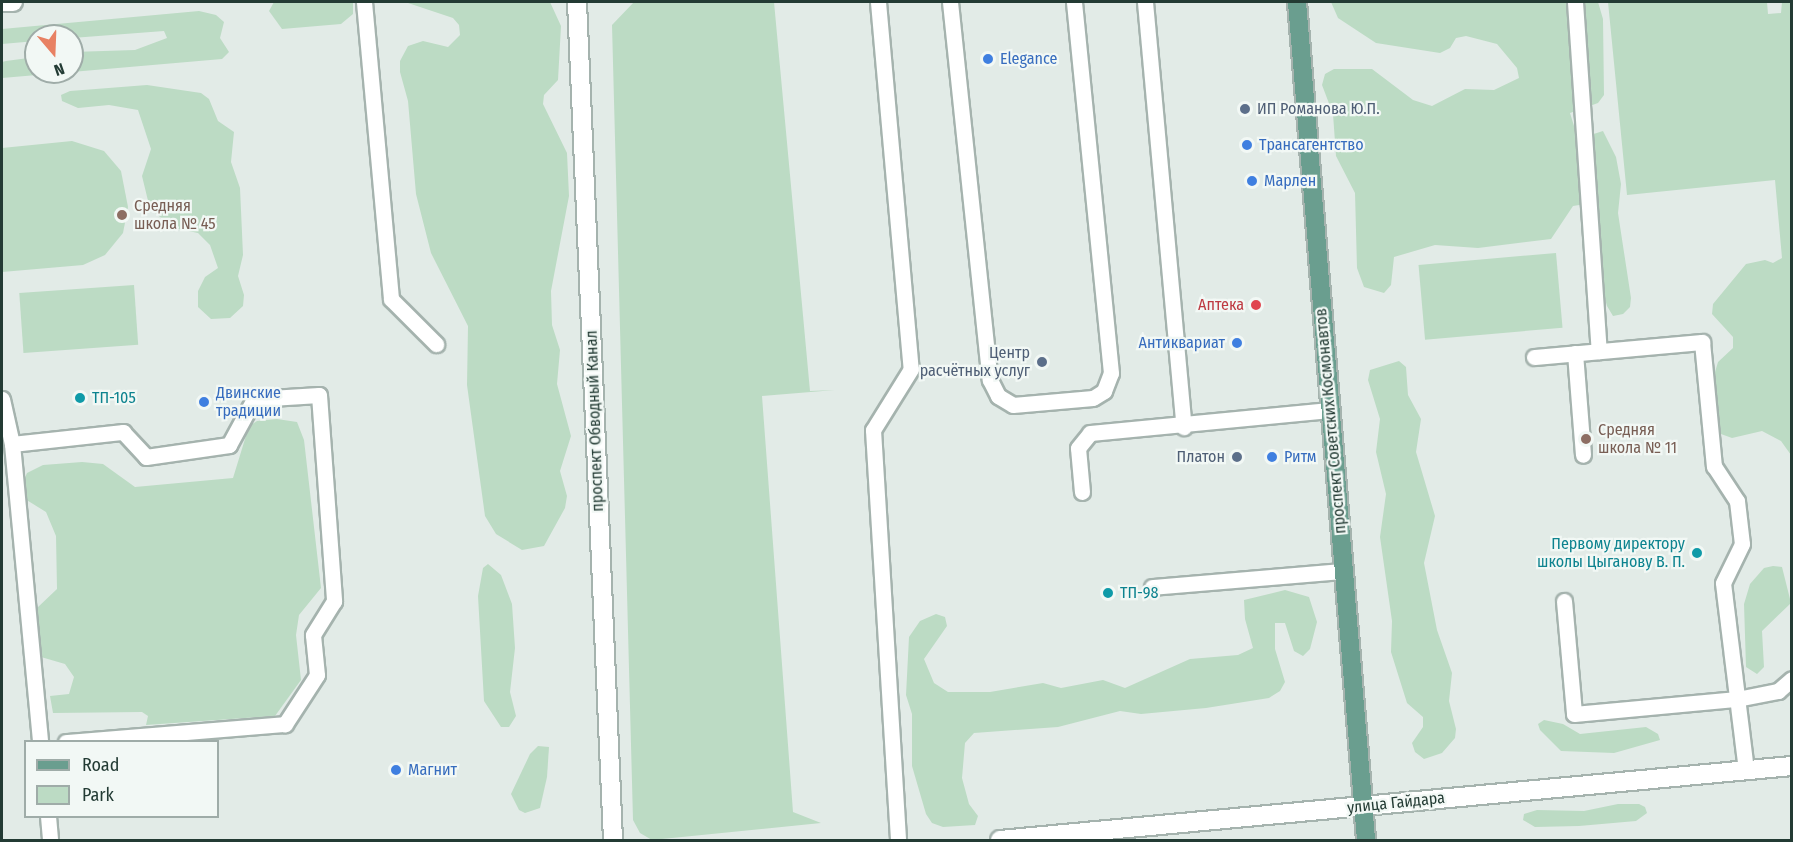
<!DOCTYPE html>
<meta charset="utf-8">
<style>
body{margin:0}
#map{position:relative;width:1793px;height:842px;overflow:hidden;background:#e2ebe7;font-family:"Fira Sans Condensed",sans-serif}
div>[style]{position:absolute}
[style*='--x']{left:calc(var(--x)*1px);top:calc(var(--y)*1px);width:calc(var(--w)*1px);rotate:calc(var(--a)*1deg)}
.green>*{inset:0;background:#bcdbc4;transform-origin:0 0}
.roads{filter:drop-shadow(2px 0 #a5b3ae) drop-shadow(-2px 0 #a5b3ae) drop-shadow(0 2px #a5b3ae) drop-shadow(0 -2px #a5b3ae)}
.lane>*{height:15px;margin:-7.5px;padding:0 7.5px;transform-origin:7.5px;border-radius:7.5px;background:#fff}
.street>*{height:18px;margin:-9px;padding:0 9px;transform-origin:9px;border-radius:9px;background:#fff}
.secondary>*{height:18px;margin:-9px;padding:0 9px;transform-origin:9px;border-radius:9px;background:#fff}
.primary>*{height:18px;margin:-9px;padding:0 9px;transform-origin:9px;border-radius:9px;background:#6a9e8f}
.dots>*{width:16px;height:16px;translate:-50% -50%;box-sizing:border-box;border:3px solid #f2f8f5;border-radius:50%}
span{translate:-50% -50%;white-space:nowrap;text-align:center;line-height:1.15;-webkit-text-stroke:4.5px #f2f8f5;paint-order:stroke}
.shop-label{font-size:16px;color:#366cbe}
.left{translate:0 -50%;text-align:left}
.right{translate:-100% -50%;text-align:right}
.service-label{font-size:16px;color:#4e5e75}
.education-label{font-size:16px;color:#785e54}
.health-label{font-size:16px;color:#be3a42}
.culture-label{font-size:16px;color:#0d838f}
.street-label{font-size:16px;color:#233b34}
.frame{position:absolute;inset:0;border:3px solid #233b34;pointer-events:none}
.legend{position:absolute;left:24px;top:740px;width:195px;height:78px;box-sizing:border-box;background:#f2f8f5;border:2px solid #9faca8;margin:0;padding:8px 10px;list-style:none;font-size:18px;color:#233b34}
.legend li{display:flex;align-items:center;gap:12px;height:30px}
.legend b{width:30px;border:2px solid #9faca8}
.north{position:absolute;left:24px;top:24px;width:60px;height:60px;box-sizing:border-box;background:#f2f8f5;border:2px solid #9faca8;border-radius:50%;rotate:161deg;font-size:16px;font-weight:700;line-height:24px;text-align:center;color:#233b34}
.north::after{content:'';display:block;margin:auto;width:21px;height:27px;background:#e88163;clip-path:polygon(50% 0,100% 100%,50% 72%,0 100%)}
</style>
<div id="map">
<div class="green">
<i style="clip-path:polygon(274px 2px,353px 2px,353px 14px,341px 24px,282px 29px,269px 11px)"></i>
<i style="clip-path:polygon(405px 2px,550px 2px,561px 26px,558px 80px,544px 95px,543px 104px,567px 153px,569px 196px,551px 291px,552px 325px,560px 350px,557px 384px,571px 436px,560px 471px,567px 496px,565px 508px,544px 546px,522px 550px,496px 534px,485px 516px,467px 385px,468px 326px,431px 253px,416px 194px,408px 101px,400px 72px,400px 61px,408px 46px,423px 41px,448px 47px,460px 35px,459px 25px,453px 18px)"></i>
<i style="clip-path:polygon(634px 2px,774px 2px,810px 391px,835px 390px,762px 396px,793px 812px,821px 823px,652px 840px,640px 833px,633px 820px,612px 25px)"></i>
<i style="clip-path:polygon(1331px 2px,1598px 2px,1603px 19px,1604px 95px,1598px 103px,1570px 113px,1578px 139px,1603px 131px,1616px 157px,1621px 184px,1618px 213px,1631px 298px,1630px 307px,1623px 314px,1613px 316px,1607px 306px,1599px 276px,1598px 212px,1592px 203px,1573px 206px,1551px 239px,1478px 248px,1435px 245px,1394px 257px,1391px 285px,1384px 293px,1364px 287px,1357px 268px,1355px 193px,1336px 156px,1333px 114px,1322px 85px,1325px 74px,1334px 69px,1372px 69px,1413px 100px,1432px 106px,1465px 89px,1494px 90px,1519px 78px,1517px 68px,1497px 44px,1466px 36px,1456px 38px,1450px 48px,1440px 53px,1376px 43px,1338px 18px)"></i>
<i style="clip-path:polygon(1608px 2px,1767px 2px,1768px 14px,1781px 13px,1782px 2px,1791px 2px,1791px 455px,1781px 441px,1762px 431px,1732px 438px,1721px 434px,1712px 382px,1718px 362px,1733px 348px,1733px 337px,1712px 314px,1713px 304px,1746px 264px,1765px 260px,1773px 263px,1782px 258px,1775px 180px,1627px 195px)"></i>
<i style="clip-path:polygon(199px 11px,216px 15px,224px 22px,220px 38px,229px 52px,222px 59px,2px 78px,2px 62px,6px 61px,36px 57px,36px 72px,72px 72px,72px 52px,135px 50px,167px 38px,164px 31px,72px 38px,36px 36px,36px 41px,2px 44px,2px 29px)"></i>
<i style="clip-path:polygon(147px 85px,201px 93px,209px 99px,218px 121px,234px 132px,231px 162px,240px 188px,243px 255px,238px 276px,244px 295px,243px 306px,230px 318px,211px 319px,198px 307px,198px 291px,205px 277px,218px 268px,210px 245px,198px 233px,174px 228px,150px 209px,142px 176px,151px 149px,138px 110px,109px 105px,78px 108px,62px 101px,61px 95px,70px 91px)"></i>
<i style="clip-path:polygon(72px 141px,104px 151px,121px 171px,128px 207px,123px 233px,105px 255px,83px 265px,2px 272px,2px 148px)"></i>
<i style="left:1556px;top:253px;width:75px;height:138px;rotate:85deg"></i>
<i style="left:134px;top:285px;width:60px;height:115px;rotate:86deg"></i>
<i style="clip-path:polygon(1399px 361px,1406px 367px,1408px 395px,1421px 419px,1416px 452px,1435px 516px,1424px 563px,1437px 630px,1452px 673px,1449px 701px,1456px 729px,1455px 738px,1442px 753px,1424px 759px,1415px 752px,1412px 743px,1423px 727px,1423px 717px,1407px 703px,1391px 652px,1392px 621px,1380px 537px,1386px 494px,1376px 452px,1380px 419px,1368px 380px,1370px 370px)"></i>
<i style="clip-path:polygon(277px 419px,297px 422px,304px 440px,321px 588px,299px 615px,296px 635px,301px 680px,275px 716px,146px 725px,148px 716px,142px 712px,53px 713px,50px 696px,69px 694px,74px 677px,65px 664px,41px 657px,37px 608px,57px 589px,56px 536px,46px 512px,25px 499px,23px 482px,27px 473px,43px 465px,82px 462px,103px 464px,135px 487px,233px 478px,249px 426px,257px 421px)"></i>
<i style="clip-path:polygon(488px 564px,501px 575px,512px 604px,515px 648px,510px 692px,516px 716px,509px 727px,501px 727px,484px 701px,478px 596px,483px 568px)"></i>
<i style="clip-path:polygon(1773px 566px,1782px 567px,1791px 603px,1762px 631px,1764px 667px,1757px 674px,1746px 667px,1744px 604px,1750px 584px,1764px 568px)"></i>
<i style="clip-path:polygon(1285px 590px,1309px 597px,1317px 622px,1310px 649px,1303px 656px,1294px 651px,1285px 623px,1275px 623px,1275px 649px,1285px 682px,1280px 691px,1269px 698px,1206px 708px,1141px 714px,1120px 711px,1058px 727px,974px 733px,965px 743px,962px 778px,969px 804px,978px 816px,975px 825px,943px 827px,932px 823px,926px 814px,912px 766px,912px 714px,906px 695px,909px 637px,920px 621px,936px 614px,945px 617px,947px 626px,924px 659px,934px 683px,948px 692px,990px 692px,1043px 683px,1061px 688px,1103px 680px,1125px 688px,1190px 659px,1238px 655px,1253px 648px,1245px 619px,1244px 600px)"></i>
<i style="clip-path:polygon(1544px 720px,1563px 724px,1580px 734px,1646px 727px,1658px 734px,1660px 740px,1614px 753px,1561px 751px,1540px 730px,1538px 724px)"></i>
<i style="clip-path:polygon(538px 746px,549px 747px,547px 777px,540px 808px,525px 813px,519px 810px,511px 794px,530px 754px)"></i>
<i style="clip-path:polygon(1618px 804px,1639px 804px,1645px 807px,1647px 813px,1636px 821px,1579px 826px,1535px 827px,1523px 820px,1524px 814px,1537px 810px,1584px 811px)"></i>
</div>
<div class="roads">
<div class="lane">
<i style="--x:364;--y:2;--w:298;--a:84.8"></i>
<i style="--x:391;--y:299;--w:64;--a:45"></i>
<i style="--x:878;--y:2;--w:368;--a:84.9"></i>
<i style="--x:911;--y:369;--w:72;--a:121.9"></i>
<i style="--x:873;--y:430;--w:411;--a:86.5"></i>
<i style="--x:950;--y:2;--w:380;--a:84"></i>
<i style="--x:990;--y:380;--w:18;--a:63"></i>
<i style="--x:998;--y:396;--w:17;--a:31"></i>
<i style="--x:1013;--y:405;--w:80;--a:-5"></i>
<i style="--x:1093;--y:398;--w:13;--a:-32"></i>
<i style="--x:1104;--y:391;--w:19;--a:-69"></i>
<i style="--x:1111;--y:373;--w:373;--a:-95.7"></i>
<i style="--x:1145;--y:2;--w:427;--a:84.8"></i>
<i style="--x:1575;--y:2;--w:350;--a:86.1"></i>
<i style="--x:1575;--y:353;--w:102;--a:85.5"></i>
<i style="--x:1534;--y:357;--w:169;--a:-5.1"></i>
<i style="--x:1702;--y:342;--w:125;--a:84.5"></i>
<i style="--x:1714;--y:466;--w:42;--a:56.7"></i>
<i style="--x:1737;--y:501;--w:43;--a:83.4"></i>
<i style="--x:1742;--y:544;--w:43;--a:116"></i>
<i style="--x:1723;--y:583;--w:189;--a:83"></i>
<i style="--x:2;--y:399;--w:46;--a:77.5"></i>
<i style="--x:12;--y:444;--w:299;--a:84.6"></i>
<i style="--x:12;--y:444;--w:112;--a:-6.2"></i>
<i style="--x:123;--y:432;--w:34;--a:47"></i>
<i style="--x:146;--y:457;--w:84;--a:-8.2"></i>
<i style="--x:229;--y:445;--w:52;--a:-61.5"></i>
<i style="--x:254;--y:399;--w:65;--a:-3.5"></i>
<i style="--x:319;--y:395;--w:207;--a:85.8"></i>
<i style="--x:334;--y:601;--w:40;--a:122"></i>
<i style="--x:313;--y:635;--w:40;--a:84.3"></i>
<i style="--x:317;--y:675;--w:59;--a:123.1"></i>
<i style="--x:285;--y:724;--w:220;--a:175.3"></i>
<i style="--x:1082;--y:492;--w:44;--a:-95.2"></i>
<i style="--x:1078;--y:448;--w:19;--a:-51"></i>
<i style="--x:1090;--y:433;--w:241;--a:-5.5"></i>
<i style="--x:1152;--y:587;--w:192;--a:-4.8"></i>
<i style="--x:1564;--y:601;--w:113;--a:84.9"></i>
<i style="--x:1574;--y:714;--w:164;--a:-5.3"></i>
<i style="--x:1737;--y:699;--w:42;--a:-11"></i>
<i style="--x:1778;--y:691;--w:18;--a:-41"></i>
<i style="--x:48;--y:816;--w:24;--a:85"></i>
</div>
<div class="street">
<i style="--x:1000;--y:840;--w:795;--a:-5.34"></i>
</div>
<div class="secondary">
<i style="--x:2;--y:2;--w:11;--a:0"></i>
<i style="--x:577;--y:2;--w:839;--a:87.54"></i>
</div>
<div class="primary">
<i style="--x:1297;--y:2;--w:841;--a:85.29"></i>
</div>
</div>
<div class="dots">
<i style="left:988px;top:59px;background:#3f7fe0"></i>
<i style="left:1245px;top:109px;background:#5c6f8a"></i>
<i style="left:1247px;top:145px;background:#3f7fe0"></i>
<i style="left:1252px;top:181px;background:#3f7fe0"></i>
<i style="left:122px;top:215px;background:#8d6e63"></i>
<i style="left:1256px;top:305px;background:#e0444e"></i>
<i style="left:1237px;top:343px;background:#3f7fe0"></i>
<i style="left:1042px;top:362px;background:#5c6f8a"></i>
<i style="left:80px;top:398px;background:#0f9aa8"></i>
<i style="left:204px;top:402px;background:#3f7fe0"></i>
<i style="left:1586px;top:439px;background:#8d6e63"></i>
<i style="left:1237px;top:457px;background:#5c6f8a"></i>
<i style="left:1272px;top:457px;background:#3f7fe0"></i>
<i style="left:1697px;top:553px;background:#0f9aa8"></i>
<i style="left:1108px;top:593px;background:#0f9aa8"></i>
<i style="left:396px;top:770px;background:#3f7fe0"></i>
</div>
<div class="shop-label">
<span class="left" style="left:1000px;top:59px">Elegance</span>
<span class="left" style="left:1259px;top:145px">Трансагентство</span>
<span class="left" style="left:1264px;top:181px">Марлен</span>
<span class="right" style="left:1225px;top:343px">Антиквариат</span>
<span class="left" style="left:216px;top:402px">Двинские<br>традиции</span>
<span class="left" style="left:1284px;top:457px">Ритм</span>
<span class="left" style="left:408px;top:770px">Магнит</span>
</div>
<div class="service-label">
<span class="left" style="left:1257px;top:109px">ИП Романова Ю.П.</span>
<span class="right" style="left:1030px;top:362px">Центр<br>расчётных услуг</span>
<span class="right" style="left:1225px;top:457px">Платон</span>
</div>
<div class="education-label">
<span class="left" style="left:134px;top:215px">Средняя<br>школа № 45</span>
<span class="left" style="left:1598px;top:439px">Средняя<br>школа № 11</span>
</div>
<div class="health-label">
<span class="right" style="left:1244px;top:305px">Аптека</span>
</div>
<div class="culture-label">
<span class="left" style="left:92px;top:398px">ТП-105</span>
<span class="right" style="left:1685px;top:553px">Первому директору<br>школы Цыганову В. П.</span>
<span class="left" style="left:1120px;top:593px">ТП-98</span>
</div>
<div class="street-label">
<span style="left:595px;top:421px;rotate:-92deg">проспект Обводный Канал</span>
<span style="left:1331px;top:421px;rotate:-95deg">проспект Советских Космонавтов</span>
<span style="left:1396px;top:803px;rotate:-6deg">улица Гайдара</span>
</div>
<div class="frame"></div>
<ul class="legend">
<li><b style="height:8px;background:#6a9e8f"></b>Road</li>
<li><b style="height:16px;background:#bcdbc4"></b>Park</li>
</ul>
<div class="north">N</div>
</div>
